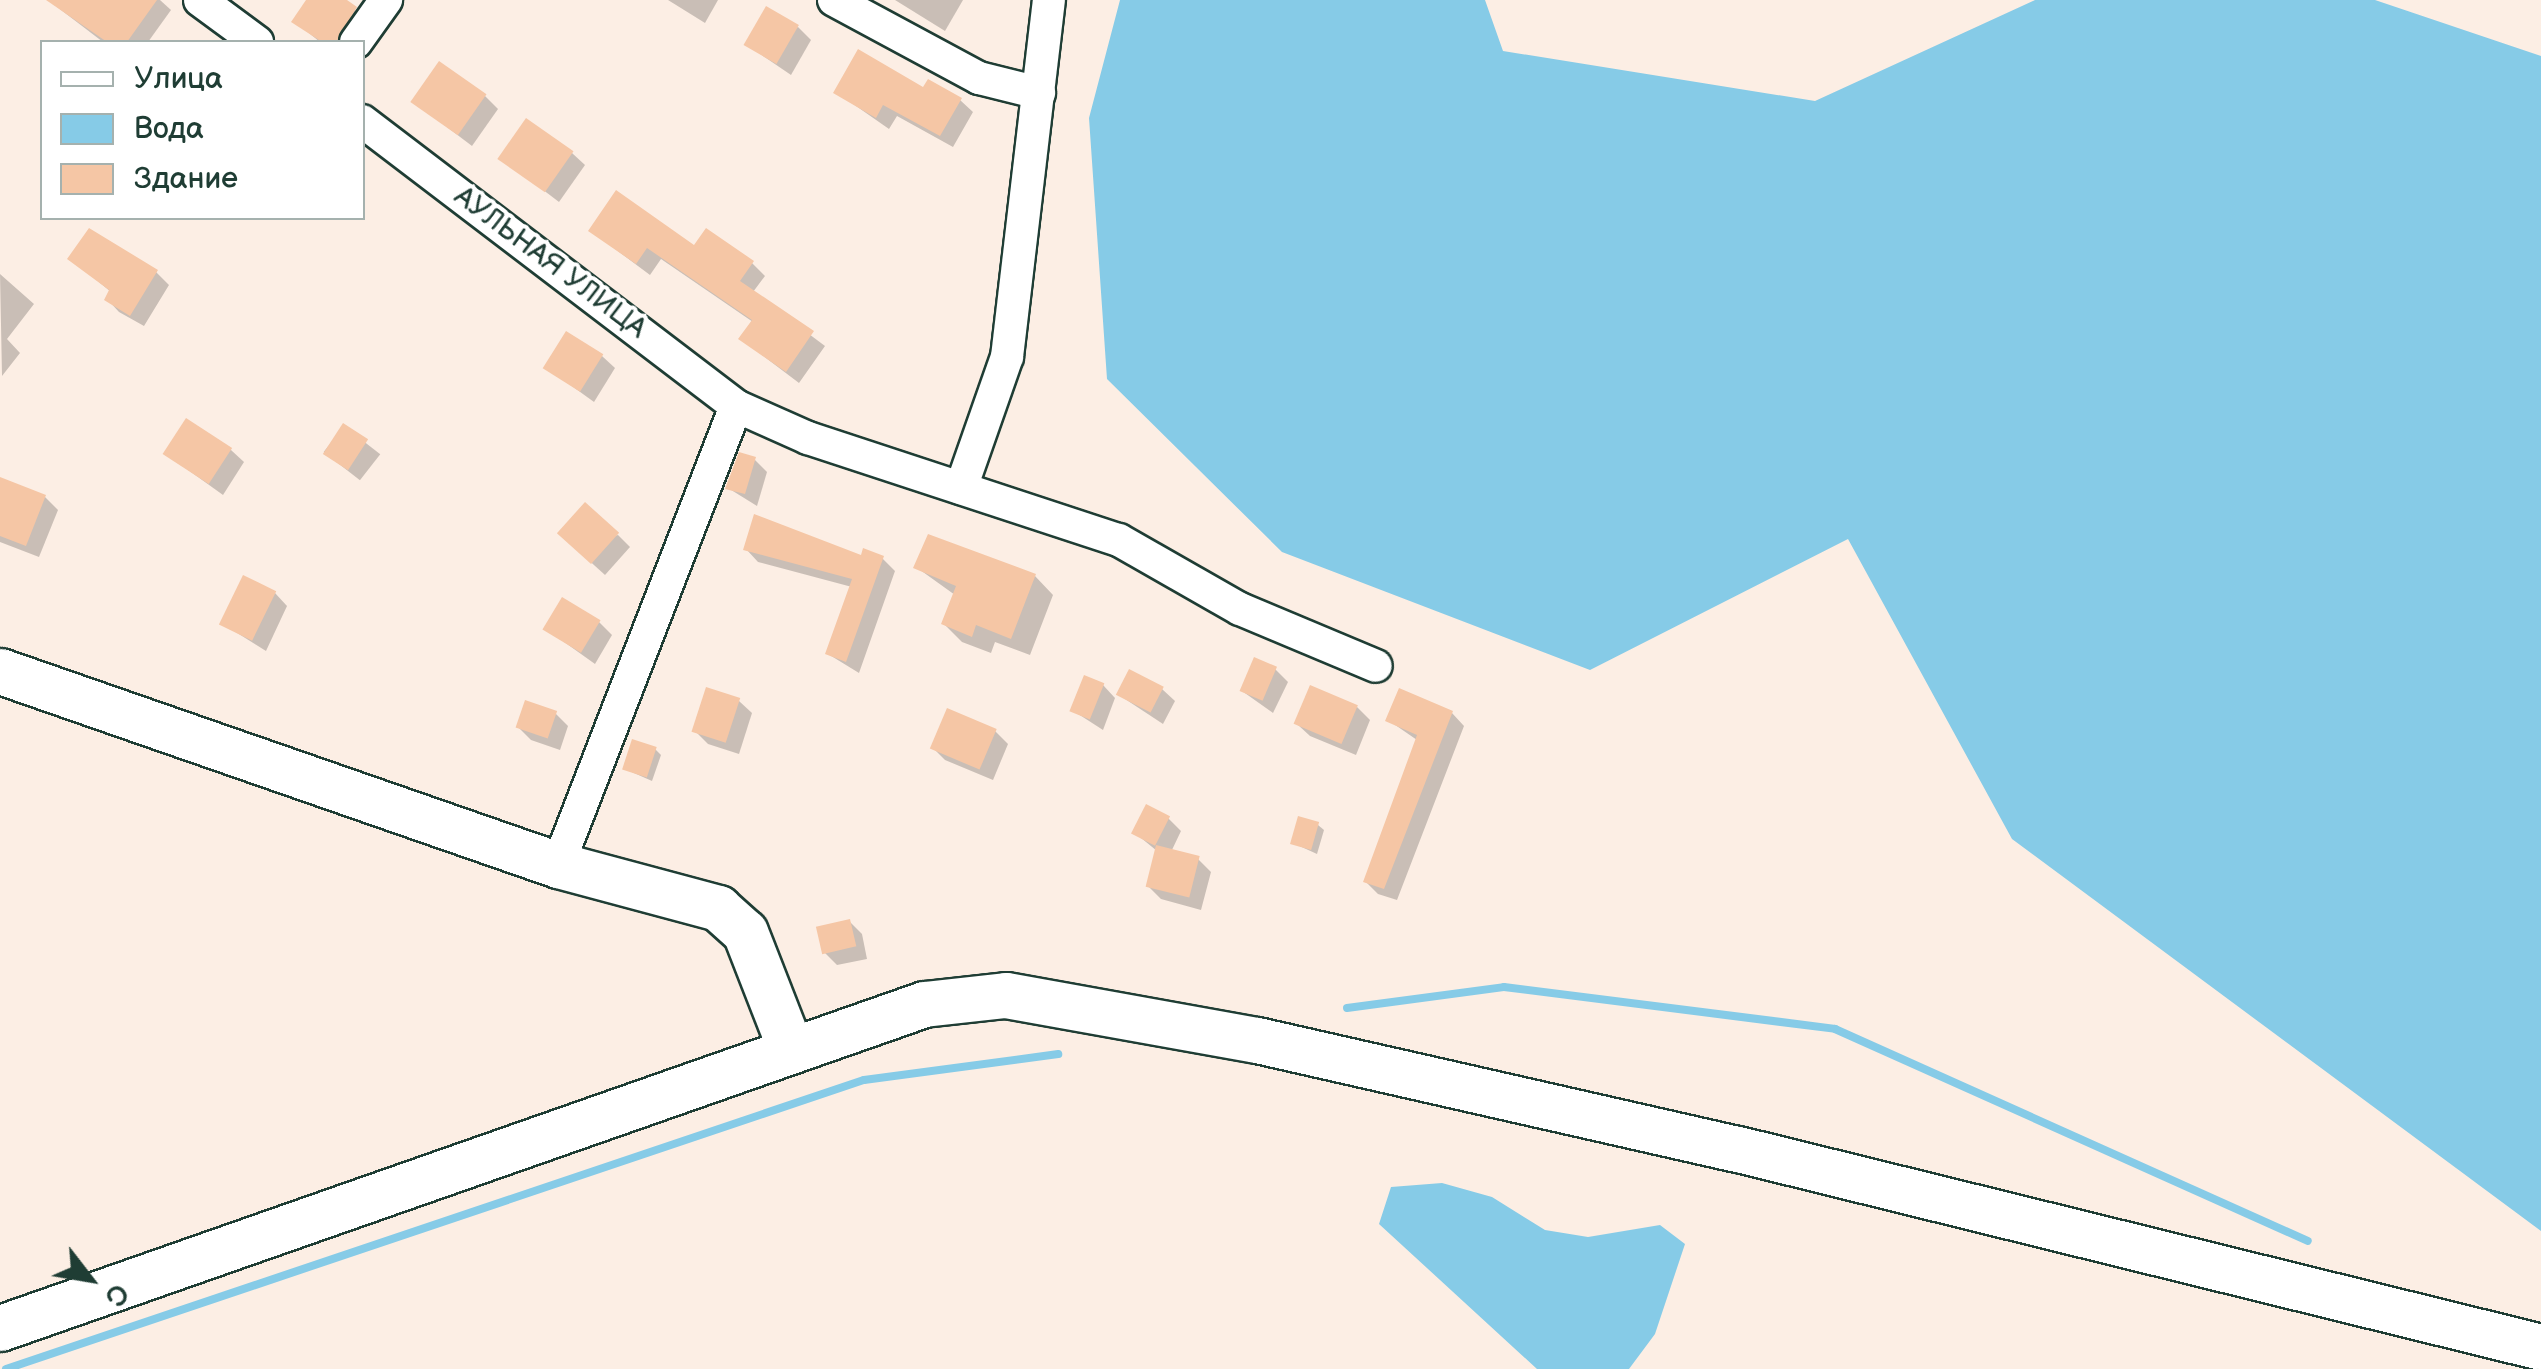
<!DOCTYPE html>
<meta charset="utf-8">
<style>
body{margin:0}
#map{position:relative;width:2541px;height:1369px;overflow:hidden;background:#fceee4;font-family:"Balsamiq Sans",sans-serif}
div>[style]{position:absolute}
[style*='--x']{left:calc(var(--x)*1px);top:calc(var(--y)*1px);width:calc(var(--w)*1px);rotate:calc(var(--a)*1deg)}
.water>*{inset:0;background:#86cbe7}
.shadow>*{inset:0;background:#0003;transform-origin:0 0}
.stream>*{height:8px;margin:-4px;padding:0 4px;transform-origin:4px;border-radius:4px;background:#86cbe7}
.building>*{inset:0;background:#f5c6a5;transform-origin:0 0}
.roads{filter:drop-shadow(2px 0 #1f3d34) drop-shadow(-2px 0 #1f3d34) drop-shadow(0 2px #1f3d34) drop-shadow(0 -2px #1f3d34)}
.street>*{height:32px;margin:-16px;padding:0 16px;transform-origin:16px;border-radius:16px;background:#fff}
.secondary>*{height:45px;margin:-22.5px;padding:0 22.5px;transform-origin:22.5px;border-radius:22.5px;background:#fff}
span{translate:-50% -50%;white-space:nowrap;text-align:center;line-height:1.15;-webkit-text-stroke:8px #fff;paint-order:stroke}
.street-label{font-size:28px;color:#1f3d34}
.legend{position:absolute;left:40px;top:40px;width:325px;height:180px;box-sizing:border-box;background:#fff;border:2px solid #a5b1ae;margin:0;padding:12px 18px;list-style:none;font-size:30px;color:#1f3d34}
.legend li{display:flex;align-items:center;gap:20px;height:50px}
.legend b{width:50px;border:2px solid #a5b1ae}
.north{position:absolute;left:40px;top:1229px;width:100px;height:100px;-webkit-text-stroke:8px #fff;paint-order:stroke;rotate:121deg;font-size:28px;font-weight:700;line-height:40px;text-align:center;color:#1f3d34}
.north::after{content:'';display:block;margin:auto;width:35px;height:45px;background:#1f3d34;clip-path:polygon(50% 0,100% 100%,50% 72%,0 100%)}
</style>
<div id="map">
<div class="water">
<i style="clip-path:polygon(1120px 0,1485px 0,1503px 51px,1815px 101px,2035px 0,2375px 0,2541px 56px,2541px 1231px,2012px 839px,1848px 539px,1590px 670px,1282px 552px,1107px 379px,1089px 118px)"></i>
<i style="clip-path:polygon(1442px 1183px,1492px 1197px,1545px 1230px,1588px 1237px,1660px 1225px,1685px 1244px,1655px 1334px,1629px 1369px,1537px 1369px,1379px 1224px,1391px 1187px)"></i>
</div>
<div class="shadow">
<i style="clip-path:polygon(48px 0,160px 0,171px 10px,148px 42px,103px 42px)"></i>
<i style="clip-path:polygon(309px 0,342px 0,368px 21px,355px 42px,320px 42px,294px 21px)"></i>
<i style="clip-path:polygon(668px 0,718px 0,705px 23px)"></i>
<i style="clip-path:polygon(895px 0,963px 0,945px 31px)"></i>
<i style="clip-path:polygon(798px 27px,811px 40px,791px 75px,747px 45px)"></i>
<i style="clip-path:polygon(924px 90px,960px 100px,973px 112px,953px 147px,897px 116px,889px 129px,836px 92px)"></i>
<i style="clip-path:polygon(485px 96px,498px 109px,472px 146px,414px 102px)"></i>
<i style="clip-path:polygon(572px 153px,585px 165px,559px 202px,501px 158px)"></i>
<i style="clip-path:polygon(591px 231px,752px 263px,765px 276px,753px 292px,825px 346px,799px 383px,741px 339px,753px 322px,661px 259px,650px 275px)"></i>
<i style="clip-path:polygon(70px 258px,156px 272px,169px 285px,144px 326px,119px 312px,107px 299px,111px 292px)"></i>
<i style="clip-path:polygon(0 274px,34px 304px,7px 339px,20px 353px,2px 376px)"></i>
<i style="clip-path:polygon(602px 356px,615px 368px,594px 402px,547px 368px)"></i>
<i style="left:344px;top:426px;width:46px;height:33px;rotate:38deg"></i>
<i style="clip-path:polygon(231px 450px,244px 462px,223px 495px,166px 454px)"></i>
<i style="clip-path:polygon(754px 459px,767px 472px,757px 506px,728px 488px)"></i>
<i style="clip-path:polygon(0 480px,45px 497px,58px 510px,39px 557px,0 542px)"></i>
<i style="clip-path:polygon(618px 535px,630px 547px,605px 575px,573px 546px)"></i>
<i style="clip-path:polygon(746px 549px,882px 558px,895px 571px,859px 673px,828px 654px,852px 587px,758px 562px)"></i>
<i style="clip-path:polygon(916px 567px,1035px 576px,1053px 595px,1030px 655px,995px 642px,991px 653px,962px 642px,944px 624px,955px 595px)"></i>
<i style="clip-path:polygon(275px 593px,287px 606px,266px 651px,223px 624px)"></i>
<i style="clip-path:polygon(599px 622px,612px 635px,595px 664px,546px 629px)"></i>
<i style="clip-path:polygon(1275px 669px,1288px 682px,1273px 713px,1242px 691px)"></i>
<i style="clip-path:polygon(1103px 685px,1115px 698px,1103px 730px,1072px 710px)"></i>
<i style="clip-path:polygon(1162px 689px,1175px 701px,1163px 724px,1119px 695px)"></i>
<i style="clip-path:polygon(739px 701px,752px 713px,739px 754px,708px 744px,695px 731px)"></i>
<i style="clip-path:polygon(1357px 707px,1370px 720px,1356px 755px,1310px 736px,1297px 724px)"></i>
<i style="clip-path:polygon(555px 713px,568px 726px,560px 750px,531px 740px,518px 727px)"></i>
<i style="clip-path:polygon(1452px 713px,1464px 726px,1397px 900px,1378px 894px,1365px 881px,1417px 740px,1388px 720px)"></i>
<i style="clip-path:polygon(995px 731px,1008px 744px,993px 780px,945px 760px,932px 747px)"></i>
<i style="clip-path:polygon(655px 749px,661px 755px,652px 781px,625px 769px)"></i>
<i style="clip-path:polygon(1168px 818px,1181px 831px,1171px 852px,1198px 859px,1211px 872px,1201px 910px,1161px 899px,1148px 886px,1157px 851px,1135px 833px)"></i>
<i style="clip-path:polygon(1318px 825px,1324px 830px,1317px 854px,1293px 843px)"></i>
<i style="clip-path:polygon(849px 921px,862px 934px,867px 959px,837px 965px,824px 952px)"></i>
</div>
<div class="stream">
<i style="--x:1347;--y:1008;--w:158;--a:-7.6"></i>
<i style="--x:1504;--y:987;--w:334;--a:7.2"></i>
<i style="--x:1835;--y:1029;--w:518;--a:24.14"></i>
<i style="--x:6;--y:1369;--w:905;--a:-18.62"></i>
<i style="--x:864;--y:1080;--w:196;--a:-7.6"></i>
</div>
<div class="building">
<i style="clip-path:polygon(46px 0,157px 0,127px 42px,107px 42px)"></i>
<i style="clip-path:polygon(306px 0,347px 0,357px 7px,336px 42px,322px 42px,291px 22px)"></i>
<i style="left:766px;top:6px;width:38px;height:45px;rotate:30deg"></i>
<i style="clip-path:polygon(858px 49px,923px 87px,928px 79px,962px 98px,940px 136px,883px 105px,876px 118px,833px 93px)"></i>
<i style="left:439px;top:61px;width:58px;height:50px;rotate:35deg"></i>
<i style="left:526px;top:118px;width:58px;height:50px;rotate:35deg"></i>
<i style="clip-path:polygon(616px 190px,694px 245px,706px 228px,754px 261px,740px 281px,814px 331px,786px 372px,738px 339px,752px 320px,647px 248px,636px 264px,588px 231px)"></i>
<i style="clip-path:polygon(89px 228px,158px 270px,130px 316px,104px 300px,109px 290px,67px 259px)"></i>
<i style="left:566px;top:331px;width:44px;height:44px;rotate:32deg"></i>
<i style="left:186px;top:418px;width:55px;height:43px;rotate:33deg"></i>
<i style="left:343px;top:423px;width:30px;height:37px;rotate:33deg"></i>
<i style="clip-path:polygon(739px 452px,756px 457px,745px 494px,725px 489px)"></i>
<i style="clip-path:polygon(0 477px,46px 495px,26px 546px,0 536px)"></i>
<i style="left:585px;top:502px;width:46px;height:42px;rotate:42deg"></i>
<i style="clip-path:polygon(754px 514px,861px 555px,863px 548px,884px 556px,846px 662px,825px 654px,852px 579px,743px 550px)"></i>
<i style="clip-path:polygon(928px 534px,1036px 574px,1011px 639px,976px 625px,972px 637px,941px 624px,956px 586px,913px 568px)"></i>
<i style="left:243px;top:575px;width:37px;height:55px;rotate:26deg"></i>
<i style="left:562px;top:597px;width:45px;height:38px;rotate:31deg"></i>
<i style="left:1254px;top:657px;width:25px;height:37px;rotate:23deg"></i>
<i style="left:1129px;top:669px;width:39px;height:29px;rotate:27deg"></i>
<i style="left:1084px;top:675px;width:22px;height:39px;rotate:22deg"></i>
<i style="left:1310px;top:685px;width:52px;height:42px;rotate:23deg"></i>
<i style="left:706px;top:687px;width:36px;height:47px;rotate:18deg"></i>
<i style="clip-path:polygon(1399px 688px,1453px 711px,1384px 889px,1363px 882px,1417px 735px,1385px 721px)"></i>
<i style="left:525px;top:700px;width:34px;height:29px;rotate:19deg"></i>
<i style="left:947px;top:708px;width:54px;height:44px;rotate:23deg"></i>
<i style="left:632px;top:739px;width:26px;height:32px;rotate:18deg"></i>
<i style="left:1146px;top:804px;width:27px;height:33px;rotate:27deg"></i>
<i style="left:1298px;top:816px;width:22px;height:29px;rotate:16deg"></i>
<i style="left:1156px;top:845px;width:45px;height:43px;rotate:14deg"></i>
<i style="left:850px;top:919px;width:28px;height:35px;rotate:77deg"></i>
</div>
<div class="roads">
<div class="street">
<i style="--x:200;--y:0;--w:71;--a:36.4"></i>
<i style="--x:834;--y:0;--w:165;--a:28.3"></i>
<i style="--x:979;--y:78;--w:62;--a:14"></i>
<i style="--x:356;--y:42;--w:52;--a:-54.5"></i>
<i style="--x:362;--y:121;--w:470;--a:37.3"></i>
<i style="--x:961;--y:488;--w:139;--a:-70.7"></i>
<i style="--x:1007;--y:357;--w:359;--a:-83.3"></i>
<i style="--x:558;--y:865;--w:492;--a:-68.8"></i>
<i style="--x:736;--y:406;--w:79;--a:24"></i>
<i style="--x:808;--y:438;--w:327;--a:18.2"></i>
<i style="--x:1119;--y:540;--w:139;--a:29.7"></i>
<i style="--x:1240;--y:609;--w:147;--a:22.7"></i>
</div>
<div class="secondary">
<i style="--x:0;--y:671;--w:591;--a:19.17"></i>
<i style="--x:558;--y:865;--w:166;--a:15"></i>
<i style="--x:718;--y:908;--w:36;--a:42"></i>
<i style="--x:745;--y:932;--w:127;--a:68.7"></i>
<i style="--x:0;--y:1328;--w:979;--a:-19.32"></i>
<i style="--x:924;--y:1004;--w:82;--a:-6.3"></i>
<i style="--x:1006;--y:995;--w:255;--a:10.2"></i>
<i style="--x:1257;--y:1040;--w:493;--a:12.8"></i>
<i style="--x:1738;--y:1149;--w:827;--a:13.85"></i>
</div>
</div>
<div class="street-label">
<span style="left:550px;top:263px;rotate:37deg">АУЛЬНАЯ УЛИЦА</span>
</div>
<ul class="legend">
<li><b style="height:12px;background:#fff"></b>Улица</li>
<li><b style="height:28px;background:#86cbe7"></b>Вода</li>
<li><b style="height:28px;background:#f5c6a5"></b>Здание</li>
</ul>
<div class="north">С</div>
</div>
